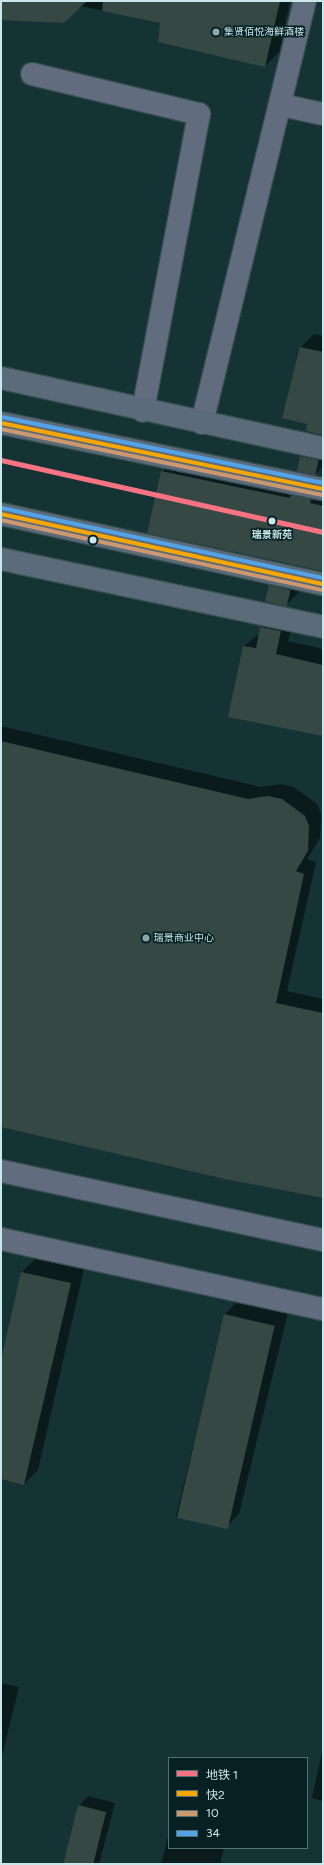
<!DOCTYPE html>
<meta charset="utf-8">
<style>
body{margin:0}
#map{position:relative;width:324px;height:1865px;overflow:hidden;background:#153234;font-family:Figtree,"Noto Sans SC",sans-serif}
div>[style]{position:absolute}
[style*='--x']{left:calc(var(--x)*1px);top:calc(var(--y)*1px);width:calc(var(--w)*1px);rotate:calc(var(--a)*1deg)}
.shadow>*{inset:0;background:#0007}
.building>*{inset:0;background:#354844;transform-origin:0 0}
.roads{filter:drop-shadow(1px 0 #344d4f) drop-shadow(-1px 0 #344d4f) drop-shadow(0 1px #344d4f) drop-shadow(0 -1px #344d4f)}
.minor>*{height:22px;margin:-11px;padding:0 11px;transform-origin:11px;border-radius:11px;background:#616d7e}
.major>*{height:22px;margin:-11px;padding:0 11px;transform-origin:11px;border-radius:11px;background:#5b6b79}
.bus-1>*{height:4px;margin:-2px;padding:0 2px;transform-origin:2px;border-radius:2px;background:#f7a600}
.bus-2>*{height:4px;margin:-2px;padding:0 2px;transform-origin:2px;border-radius:2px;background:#cd976f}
.bus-3>*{height:4px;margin:-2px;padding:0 2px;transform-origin:2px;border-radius:2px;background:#53a3e8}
.metro-1>*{height:5px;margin:-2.5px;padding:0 2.5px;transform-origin:2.5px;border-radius:2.5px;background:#f87382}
.dots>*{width:11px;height:11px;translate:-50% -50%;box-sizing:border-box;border:2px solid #062023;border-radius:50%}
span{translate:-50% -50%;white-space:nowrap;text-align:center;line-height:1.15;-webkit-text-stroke:3px #062023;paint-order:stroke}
.poi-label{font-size:10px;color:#c9e8eb}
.left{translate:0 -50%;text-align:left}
.stop-label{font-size:10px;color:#c9e8eb;font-weight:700}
.frame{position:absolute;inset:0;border:2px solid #c9e8eb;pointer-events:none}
.legend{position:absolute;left:168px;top:1757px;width:140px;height:92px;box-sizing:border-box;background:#062023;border:1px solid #547073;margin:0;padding:5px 7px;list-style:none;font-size:12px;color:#c9e8eb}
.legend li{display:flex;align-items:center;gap:8px;height:20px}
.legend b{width:20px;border:1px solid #547073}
</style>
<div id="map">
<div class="shadow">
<i style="clip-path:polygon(1px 1px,290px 1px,279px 52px,265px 66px,161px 22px,80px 6px,1px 14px)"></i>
<i style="clip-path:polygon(314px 334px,323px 336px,323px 434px,301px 347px)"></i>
<i style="clip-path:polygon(314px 443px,323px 445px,323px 466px,316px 474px,301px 456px)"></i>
<i style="clip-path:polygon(175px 459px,323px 490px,323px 570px,162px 472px)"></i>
<i style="clip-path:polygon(283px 572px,303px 577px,299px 592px,286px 605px,270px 586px)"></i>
<i style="clip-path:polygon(275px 614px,294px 618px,288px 641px,323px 649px,323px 735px,244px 646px,260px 633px,261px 627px)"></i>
<i style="clip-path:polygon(1px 726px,261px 787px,281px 784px,294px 787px,317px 804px,321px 814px,320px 838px,307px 859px,316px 862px,287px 991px,323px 999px,323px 1197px,1px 1126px)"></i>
<i style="clip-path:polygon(36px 1258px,84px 1269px,38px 1470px,24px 1484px,1px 1478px,1px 1364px,22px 1272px)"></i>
<i style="clip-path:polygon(239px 1300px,288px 1312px,239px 1514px,225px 1528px,176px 1517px,225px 1314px)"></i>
<i style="clip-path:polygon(1px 1683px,19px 1687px,1px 1760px)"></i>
<i style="clip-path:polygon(323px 1747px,323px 1801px,312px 1798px)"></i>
<i style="clip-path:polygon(88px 1796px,115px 1803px,99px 1864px,64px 1864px,79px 1806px)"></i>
<i style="clip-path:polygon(169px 1833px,169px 1848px,224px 1848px,220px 1864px,161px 1864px)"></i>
</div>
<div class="building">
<i style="clip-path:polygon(1px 1px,87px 1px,64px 23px,1px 20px)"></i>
<i style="clip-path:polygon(103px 1px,280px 1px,265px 67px,158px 42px,160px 23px,102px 11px)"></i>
<i style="clip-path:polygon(300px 347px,323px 352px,323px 435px,306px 431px,307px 424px,282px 418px)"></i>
<i style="left:300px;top:456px;width:19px;height:16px;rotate:12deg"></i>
<i style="clip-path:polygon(161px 471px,290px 498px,290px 495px,311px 499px,310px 503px,323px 506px,323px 571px,147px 533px)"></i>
<i style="left:269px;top:585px;width:22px;height:17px;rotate:13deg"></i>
<i style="clip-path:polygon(260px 627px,281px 631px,276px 654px,323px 665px,323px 736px,228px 717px,243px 646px,256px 648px)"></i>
<i style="clip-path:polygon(1px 741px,248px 799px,268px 796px,282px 799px,305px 816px,309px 826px,308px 851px,296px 871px,304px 874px,276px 1003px,323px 1013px,323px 1198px,225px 1179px,1px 1127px)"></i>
<i style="clip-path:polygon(21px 1272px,71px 1283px,24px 1485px,1px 1479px,1px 1360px)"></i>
<i style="left:224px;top:1314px;width:52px;height:209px;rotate:13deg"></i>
<i style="left:78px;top:1805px;width:29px;height:61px;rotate:14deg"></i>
</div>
<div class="roads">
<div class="minor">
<i style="--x:32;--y:74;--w:172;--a:13.5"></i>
<i style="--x:199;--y:114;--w:302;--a:100.7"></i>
<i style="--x:281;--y:105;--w:43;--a:12.1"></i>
<i style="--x:202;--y:423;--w:434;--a:-76.3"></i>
<i style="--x:1;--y:1171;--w:329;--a:12.1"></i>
<i style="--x:1;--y:1239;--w:330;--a:12.3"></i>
</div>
<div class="major">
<i style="--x:1;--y:378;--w:330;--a:12.3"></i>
<i style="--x:1;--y:423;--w:329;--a:11.6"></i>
<i style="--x:1;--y:514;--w:330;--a:12.3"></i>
<i style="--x:1;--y:559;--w:329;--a:11.9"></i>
</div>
</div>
<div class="bus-1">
<i style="--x:1;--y:423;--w:329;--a:11.6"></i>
<i style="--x:1;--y:514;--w:330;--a:12.3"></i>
</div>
<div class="bus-2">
<i style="--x:1;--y:429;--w:328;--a:11.6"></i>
<i style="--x:1;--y:520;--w:329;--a:12.3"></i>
</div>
<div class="bus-3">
<i style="--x:2;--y:417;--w:328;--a:11.6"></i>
<i style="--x:2;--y:508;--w:329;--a:12.3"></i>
</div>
<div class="metro-1">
<i style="--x:1;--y:460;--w:330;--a:12.6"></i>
</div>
<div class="dots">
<i style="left:216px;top:32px;background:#8aa8ab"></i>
<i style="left:272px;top:521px;background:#c9e8eb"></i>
<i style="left:93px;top:540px;background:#c9e8eb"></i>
<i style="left:146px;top:938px;background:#8aa8ab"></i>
</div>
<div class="poi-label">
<span class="left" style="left:224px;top:32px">集贤佰悦海鲜酒楼</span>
<span class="left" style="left:154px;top:938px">瑞景商业中心</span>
</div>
<div class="stop-label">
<span style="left:272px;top:535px">瑞景新苑</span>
</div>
<div class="frame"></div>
<ul class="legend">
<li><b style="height:5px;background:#f87382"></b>地铁 1</li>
<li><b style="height:5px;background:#f7a600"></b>快2</li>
<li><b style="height:5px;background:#cd976f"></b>10</li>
<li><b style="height:5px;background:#53a3e8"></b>34</li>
</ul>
</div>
